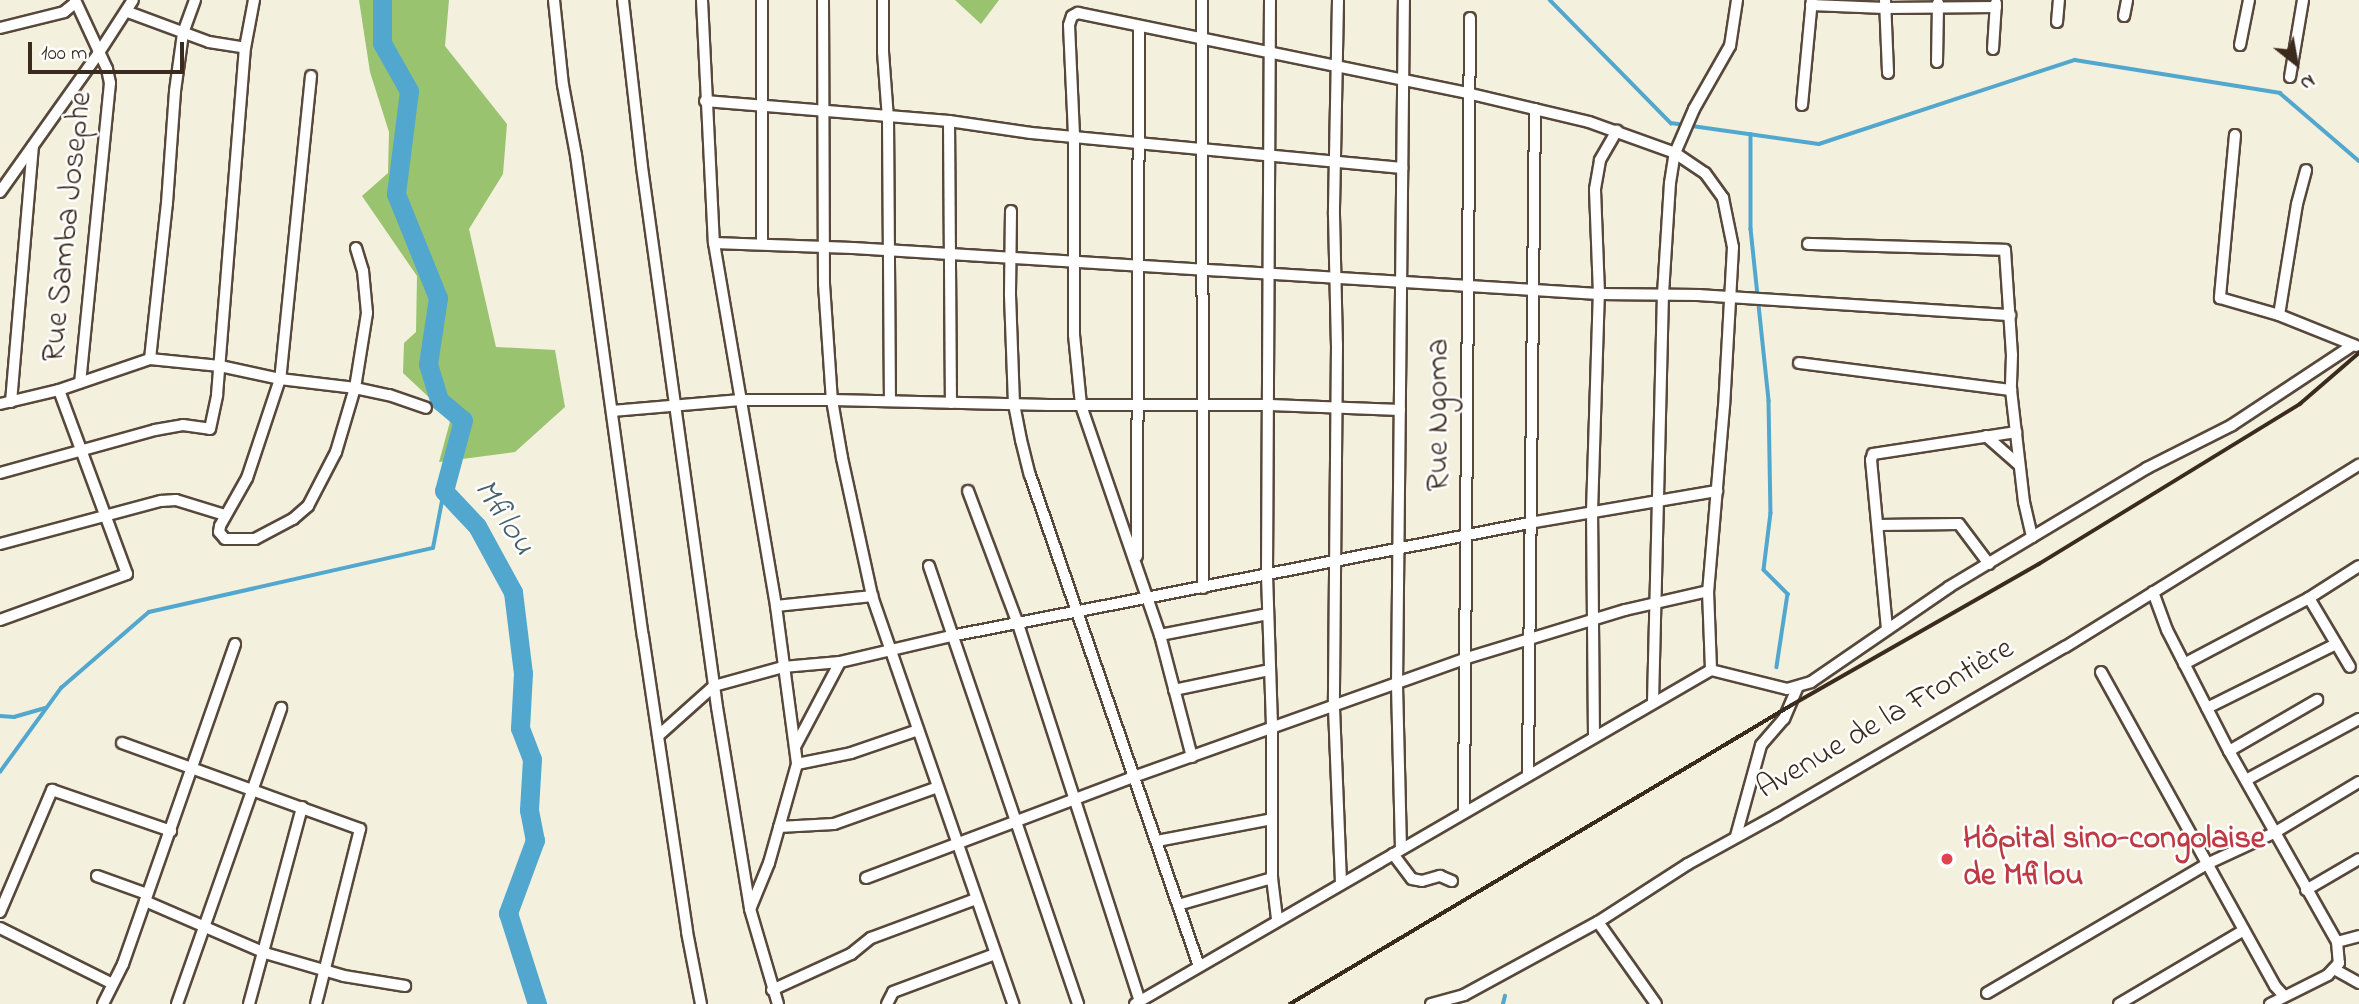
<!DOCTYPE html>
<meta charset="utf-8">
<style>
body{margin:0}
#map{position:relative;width:2359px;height:1004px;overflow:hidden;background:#f4f0de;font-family:"Indie Flower",sans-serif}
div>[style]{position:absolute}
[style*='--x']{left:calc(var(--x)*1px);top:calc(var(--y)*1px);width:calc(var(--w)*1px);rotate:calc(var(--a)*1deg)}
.green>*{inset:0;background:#99c36f}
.stream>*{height:3.5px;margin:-1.75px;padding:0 1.75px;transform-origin:1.75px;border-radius:1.75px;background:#52a7ce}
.river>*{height:19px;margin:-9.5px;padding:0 9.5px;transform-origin:9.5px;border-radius:9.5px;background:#52a7ce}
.roads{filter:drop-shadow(2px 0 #57483b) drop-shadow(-2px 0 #57483b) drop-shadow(0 2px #57483b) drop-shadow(0 -2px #57483b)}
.minor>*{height:10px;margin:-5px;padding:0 5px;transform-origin:5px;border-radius:5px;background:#fff}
.rail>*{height:3.5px;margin:-1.75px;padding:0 1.75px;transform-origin:1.75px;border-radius:1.75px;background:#3b2a1e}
.dots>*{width:19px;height:19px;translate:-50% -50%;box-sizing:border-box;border:4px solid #fff;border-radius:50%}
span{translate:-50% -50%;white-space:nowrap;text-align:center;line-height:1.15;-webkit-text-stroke:5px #fff;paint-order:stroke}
.street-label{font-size:32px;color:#3b2a1e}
.health-label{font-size:32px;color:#be3a42;font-weight:700}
.left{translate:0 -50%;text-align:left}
.water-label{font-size:33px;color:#45626d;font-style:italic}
.north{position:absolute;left:2261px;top:28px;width:70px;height:70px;-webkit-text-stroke:5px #fff;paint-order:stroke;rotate:149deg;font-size:19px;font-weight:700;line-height:28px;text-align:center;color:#3b2a1e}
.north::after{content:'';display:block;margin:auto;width:24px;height:32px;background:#3b2a1e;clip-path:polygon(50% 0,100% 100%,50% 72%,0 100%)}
.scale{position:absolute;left:28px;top:42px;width:156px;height:32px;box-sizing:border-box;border:4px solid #3b2a1e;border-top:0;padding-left:9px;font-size:21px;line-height:24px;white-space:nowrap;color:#3b2a1e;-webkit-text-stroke:5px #fff;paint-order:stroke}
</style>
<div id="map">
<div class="green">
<i style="clip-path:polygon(359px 0,449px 0,445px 46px,507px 124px,503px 174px,469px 229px,496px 347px,555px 350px,565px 407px,515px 452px,439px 462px,451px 418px,403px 373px,404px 343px,416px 332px,417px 276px,362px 196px,388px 173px,389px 132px,370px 72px)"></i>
<i style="clip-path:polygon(955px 0,999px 0,981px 24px)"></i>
</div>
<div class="stream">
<i style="--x:1550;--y:0;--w:173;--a:45.5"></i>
<i style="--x:1671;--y:123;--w:149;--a:8.1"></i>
<i style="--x:1819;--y:144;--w:269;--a:-18.2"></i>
<i style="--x:2075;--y:60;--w:208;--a:9.1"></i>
<i style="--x:2280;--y:93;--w:104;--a:40.7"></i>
<i style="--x:1751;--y:134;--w:95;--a:90"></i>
<i style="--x:1751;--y:229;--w:173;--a:84"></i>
<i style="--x:1769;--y:401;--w:112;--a:89"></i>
<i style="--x:1771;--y:513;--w:57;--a:97"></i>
<i style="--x:1764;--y:570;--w:34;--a:45"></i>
<i style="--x:1788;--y:594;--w:74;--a:98.6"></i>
<i style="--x:0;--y:716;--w:14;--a:4"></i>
<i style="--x:14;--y:717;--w:33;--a:-16"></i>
<i style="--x:0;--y:772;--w:104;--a:-54"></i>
<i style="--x:61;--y:688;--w:116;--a:-40.8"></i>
<i style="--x:149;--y:612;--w:291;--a:-12.7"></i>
<i style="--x:433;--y:548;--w:58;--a:-79.1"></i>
<i style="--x:1503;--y:1004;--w:8;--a:-76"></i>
</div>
<div class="river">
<i style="--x:382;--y:0;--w:43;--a:90"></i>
<i style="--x:382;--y:43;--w:55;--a:60.6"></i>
<i style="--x:409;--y:91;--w:104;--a:97.2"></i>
<i style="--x:396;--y:194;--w:112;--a:68"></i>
<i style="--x:438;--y:298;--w:67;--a:98.6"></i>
<i style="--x:428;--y:364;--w:38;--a:73"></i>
<i style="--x:439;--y:400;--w:31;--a:40"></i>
<i style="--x:463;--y:420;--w:73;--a:105"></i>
<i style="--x:444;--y:491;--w:48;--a:46.7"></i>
<i style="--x:477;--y:526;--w:75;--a:61.4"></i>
<i style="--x:513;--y:592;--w:82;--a:83"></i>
<i style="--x:523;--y:673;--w:55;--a:93.1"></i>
<i style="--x:520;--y:728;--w:33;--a:69"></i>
<i style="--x:532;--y:759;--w:51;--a:93.4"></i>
<i style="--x:529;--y:810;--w:31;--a:79"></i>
<i style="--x:535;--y:840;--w:78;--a:110.3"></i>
<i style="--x:508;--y:913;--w:96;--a:72.3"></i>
</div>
<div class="roads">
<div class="minor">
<i style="--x:75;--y:0;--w:76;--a:65.1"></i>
<i style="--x:107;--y:69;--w:14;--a:78"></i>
<i style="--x:110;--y:83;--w:301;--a:95.7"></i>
<i style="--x:554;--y:0;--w:85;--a:84"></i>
<i style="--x:563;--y:85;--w:71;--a:79.5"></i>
<i style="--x:576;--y:155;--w:486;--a:82.1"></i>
<i style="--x:643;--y:636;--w:299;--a:81.5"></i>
<i style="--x:687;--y:932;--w:73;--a:79"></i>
<i style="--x:623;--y:0;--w:168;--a:83.5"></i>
<i style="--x:642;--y:167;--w:545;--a:82.09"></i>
<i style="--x:717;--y:707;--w:205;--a:80.7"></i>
<i style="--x:750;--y:909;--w:99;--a:73.6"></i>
<i style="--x:702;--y:0;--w:243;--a:87.2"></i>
<i style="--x:714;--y:243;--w:368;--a:80.3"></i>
<i style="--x:776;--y:606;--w:159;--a:82.4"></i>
<i style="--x:797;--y:764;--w:103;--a:105.8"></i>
<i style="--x:769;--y:863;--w:48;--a:112.2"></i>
<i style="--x:823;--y:0;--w:284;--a:89.8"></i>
<i style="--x:824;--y:284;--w:116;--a:86.1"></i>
<i style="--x:832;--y:400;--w:59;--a:80.2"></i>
<i style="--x:842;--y:458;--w:141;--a:77.7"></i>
<i style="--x:872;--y:596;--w:432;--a:70.9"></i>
<i style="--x:883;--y:0;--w:52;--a:90"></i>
<i style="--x:883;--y:52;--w:66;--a:85.7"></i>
<i style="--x:888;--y:118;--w:283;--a:89.6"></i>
<i style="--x:1202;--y:0;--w:588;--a:89.9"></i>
<i style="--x:1270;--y:0;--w:575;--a:90.3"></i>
<i style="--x:1267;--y:575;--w:153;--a:88.1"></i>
<i style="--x:1272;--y:728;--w:150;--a:90"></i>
<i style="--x:1272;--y:878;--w:41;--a:83"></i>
<i style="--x:1338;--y:0;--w:215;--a:91.1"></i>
<i style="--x:1334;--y:215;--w:130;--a:88.7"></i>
<i style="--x:1337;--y:345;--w:363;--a:90.5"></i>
<i style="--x:1334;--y:708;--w:175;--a:87.7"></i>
<i style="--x:1885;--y:0;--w:73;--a:87.6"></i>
<i style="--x:1811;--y:5;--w:74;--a:2.3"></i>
<i style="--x:1885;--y:8;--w:111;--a:-0.5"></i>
<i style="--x:128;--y:12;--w:86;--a:20.3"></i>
<i style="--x:209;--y:42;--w:36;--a:9"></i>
<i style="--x:2124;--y:16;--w:16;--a:-79"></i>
<i style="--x:2057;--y:22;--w:22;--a:-85"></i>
<i style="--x:0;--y:28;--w:66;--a:-14"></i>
<i style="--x:64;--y:12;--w:14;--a:-39"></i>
<i style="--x:2240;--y:45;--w:46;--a:-78.7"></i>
<i style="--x:1993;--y:49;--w:46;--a:-86.3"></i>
<i style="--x:1937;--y:62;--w:59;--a:-89"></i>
<i style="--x:311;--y:76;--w:305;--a:95.8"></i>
<i style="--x:280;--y:379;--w:104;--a:108.4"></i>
<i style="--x:247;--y:478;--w:55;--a:119.4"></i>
<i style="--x:220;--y:526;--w:6;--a:99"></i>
<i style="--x:219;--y:532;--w:9;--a:49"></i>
<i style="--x:225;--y:539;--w:30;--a:0"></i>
<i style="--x:255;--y:539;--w:43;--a:-27.8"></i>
<i style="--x:293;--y:519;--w:20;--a:-41"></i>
<i style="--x:308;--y:506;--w:61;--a:-62.6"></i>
<i style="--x:336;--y:452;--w:67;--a:-73.5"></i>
<i style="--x:355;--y:388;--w:76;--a:-80.9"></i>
<i style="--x:367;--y:313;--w:42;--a:-95.4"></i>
<i style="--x:363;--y:271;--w:24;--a:-107"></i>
<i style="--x:2290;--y:77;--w:78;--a:-80.4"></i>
<i style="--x:705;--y:101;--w:245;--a:4.7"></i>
<i style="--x:949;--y:121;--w:83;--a:8.3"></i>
<i style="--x:1031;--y:133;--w:373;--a:5.4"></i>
<i style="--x:1802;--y:105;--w:105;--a:-84.6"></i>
<i style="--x:949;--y:121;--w:282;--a:89.6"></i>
<i style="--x:2235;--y:135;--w:164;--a:95.3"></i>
<i style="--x:2220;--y:298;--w:61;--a:16.1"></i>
<i style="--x:2279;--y:315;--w:83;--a:21.9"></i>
<i style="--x:0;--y:192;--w:169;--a:-54.6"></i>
<i style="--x:98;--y:54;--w:64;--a:-57.1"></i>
<i style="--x:1011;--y:211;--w:84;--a:90.7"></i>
<i style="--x:1010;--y:295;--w:109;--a:87.9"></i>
<i style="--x:1014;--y:404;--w:37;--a:79"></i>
<i style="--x:1021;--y:440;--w:36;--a:76"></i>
<i style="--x:1030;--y:475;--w:519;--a:71.01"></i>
<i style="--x:714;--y:243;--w:139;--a:2.1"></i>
<i style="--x:853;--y:248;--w:747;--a:3.53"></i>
<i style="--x:1599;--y:294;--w:100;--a:0.6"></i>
<i style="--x:1699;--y:295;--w:312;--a:3.7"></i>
<i style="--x:762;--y:243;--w:243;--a:-90"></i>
<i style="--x:1808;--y:244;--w:197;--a:1.7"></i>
<i style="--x:2005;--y:250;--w:105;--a:86.2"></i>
<i style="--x:2012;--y:355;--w:35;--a:92"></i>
<i style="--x:2011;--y:390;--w:113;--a:83.4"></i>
<i style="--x:2024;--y:502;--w:36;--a:77"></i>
<i style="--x:2279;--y:315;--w:112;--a:-80.8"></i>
<i style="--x:2297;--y:204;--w:35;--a:-75"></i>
<i style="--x:150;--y:359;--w:157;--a:-83.8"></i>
<i style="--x:167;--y:203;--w:112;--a:-85.9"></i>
<i style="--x:175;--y:91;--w:59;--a:-82.1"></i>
<i style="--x:183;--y:33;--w:35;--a:-70"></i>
<i style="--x:1799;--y:363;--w:214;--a:7.3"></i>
<i style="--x:11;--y:402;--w:257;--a:-85.1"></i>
<i style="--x:0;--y:404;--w:61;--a:-13.3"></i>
<i style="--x:59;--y:390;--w:96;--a:-18.8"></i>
<i style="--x:150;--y:359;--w:70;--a:5.7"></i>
<i style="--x:220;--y:366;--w:61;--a:12.2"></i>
<i style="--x:280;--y:379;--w:76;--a:6.8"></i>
<i style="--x:355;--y:388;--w:35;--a:12"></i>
<i style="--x:389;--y:395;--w:39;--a:19"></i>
<i style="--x:612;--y:411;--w:129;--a:-4.9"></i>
<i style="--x:741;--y:400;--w:91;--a:0"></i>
<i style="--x:832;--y:400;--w:217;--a:1.3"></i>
<i style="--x:1049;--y:405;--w:221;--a:0"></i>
<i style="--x:1270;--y:405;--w:130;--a:2.2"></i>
<i style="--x:1986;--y:436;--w:44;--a:41.3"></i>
<i style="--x:0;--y:473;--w:161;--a:-15.5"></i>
<i style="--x:155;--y:430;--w:28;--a:-10"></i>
<i style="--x:183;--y:425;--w:27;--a:8"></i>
<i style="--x:210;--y:429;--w:35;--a:-78"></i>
<i style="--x:217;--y:395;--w:348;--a:-85.4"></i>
<i style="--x:245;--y:48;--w:49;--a:-79.4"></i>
<i style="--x:968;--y:491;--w:142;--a:69.4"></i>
<i style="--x:1018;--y:624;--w:396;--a:72.1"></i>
<i style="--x:1878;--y:525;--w:81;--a:-0.7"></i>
<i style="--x:1959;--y:524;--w:50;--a:53.1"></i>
<i style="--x:0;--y:544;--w:167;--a:-15"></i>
<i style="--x:161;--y:501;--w:15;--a:-4"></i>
<i style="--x:176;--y:500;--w:51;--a:17"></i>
<i style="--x:1137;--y:556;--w:530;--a:-89.78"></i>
<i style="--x:929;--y:566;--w:463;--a:71.2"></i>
<i style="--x:2153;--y:592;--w:40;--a:69.8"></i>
<i style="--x:2167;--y:630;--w:136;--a:62.9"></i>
<i style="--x:2229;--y:751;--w:219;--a:60.5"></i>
<i style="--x:2337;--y:942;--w:21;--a:85"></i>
<i style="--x:2339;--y:963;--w:16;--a:133"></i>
<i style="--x:2328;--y:975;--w:65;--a:153.4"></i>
<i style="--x:2309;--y:598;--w:80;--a:59.3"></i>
<i style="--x:776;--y:606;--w:97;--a:-5.9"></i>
<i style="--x:0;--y:620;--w:135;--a:-19.9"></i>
<i style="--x:127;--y:574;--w:196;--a:-110.3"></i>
<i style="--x:1887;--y:629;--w:170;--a:-95.4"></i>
<i style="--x:1871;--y:460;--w:6;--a:-72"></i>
<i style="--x:1873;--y:454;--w:145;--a:-8.7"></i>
<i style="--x:1160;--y:635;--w:110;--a:-11"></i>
<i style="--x:2184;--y:664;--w:141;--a:-27.8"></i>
<i style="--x:2309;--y:598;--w:59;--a:-32.6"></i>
<i style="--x:2101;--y:672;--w:359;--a:61"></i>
<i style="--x:2275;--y:986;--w:13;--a:48"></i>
<i style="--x:1174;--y:690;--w:98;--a:-11.8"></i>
<i style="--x:1653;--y:702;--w:408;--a:-88.6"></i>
<i style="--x:1663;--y:294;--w:111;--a:-86.4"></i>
<i style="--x:1670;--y:183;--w:30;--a:-81"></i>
<i style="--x:1675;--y:153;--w:48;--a:-66.6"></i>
<i style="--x:1694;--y:109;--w:73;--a:-60.3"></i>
<i style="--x:1730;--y:46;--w:47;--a:-81.3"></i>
<i style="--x:2207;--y:708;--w:144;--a:-26.4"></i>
<i style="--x:658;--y:736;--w:75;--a:-41.8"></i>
<i style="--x:714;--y:686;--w:72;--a:-15.4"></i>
<i style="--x:783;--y:667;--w:57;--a:-5"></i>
<i style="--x:840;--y:662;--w:114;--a:-13.2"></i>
<i style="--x:951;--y:636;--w:589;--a:-11.06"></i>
<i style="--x:1529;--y:523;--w:191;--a:-9.7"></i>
<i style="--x:1594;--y:737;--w:225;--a:-90.5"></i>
<i style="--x:1592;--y:512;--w:218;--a:-88.2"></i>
<i style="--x:1599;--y:294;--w:105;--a:-92.2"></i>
<i style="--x:1595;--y:189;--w:29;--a:-80"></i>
<i style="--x:1600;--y:160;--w:34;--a:-60"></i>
<i style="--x:122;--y:743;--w:253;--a:19.9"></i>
<i style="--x:360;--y:829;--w:180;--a:104.1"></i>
<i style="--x:795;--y:747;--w:96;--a:-62.1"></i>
<i style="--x:2229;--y:751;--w:102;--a:-30.1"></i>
<i style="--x:1192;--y:757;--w:126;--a:-104.7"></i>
<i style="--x:1160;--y:635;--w:243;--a:-109"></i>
<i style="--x:1081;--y:405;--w:70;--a:-95.7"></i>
<i style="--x:1074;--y:335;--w:200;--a:-90"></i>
<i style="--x:1074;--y:135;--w:110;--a:-92.6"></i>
<i style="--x:1069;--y:25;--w:9;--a:-72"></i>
<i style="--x:1072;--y:16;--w:7;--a:-27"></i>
<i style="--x:1078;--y:13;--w:397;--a:11.6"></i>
<i style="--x:1467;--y:93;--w:125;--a:13.4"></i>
<i style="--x:1589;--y:122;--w:91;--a:19.8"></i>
<i style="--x:1675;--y:153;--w:36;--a:34"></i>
<i style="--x:1705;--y:173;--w:31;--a:54"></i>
<i style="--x:1723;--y:198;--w:50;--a:78.5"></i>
<i style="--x:1733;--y:247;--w:159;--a:93.2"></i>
<i style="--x:1724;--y:406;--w:186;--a:94.9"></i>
<i style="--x:1708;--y:591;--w:79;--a:87.8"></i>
<i style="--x:797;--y:764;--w:55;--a:-11.5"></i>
<i style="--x:851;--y:753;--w:71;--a:-18.9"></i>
<i style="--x:1528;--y:774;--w:665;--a:-89.4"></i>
<i style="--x:2246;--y:780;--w:128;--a:-28.4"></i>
<i style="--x:1464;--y:812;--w:794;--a:-89.57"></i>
<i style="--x:779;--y:827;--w:55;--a:-3.1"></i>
<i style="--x:834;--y:824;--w:110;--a:-19.6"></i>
<i style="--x:1736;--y:836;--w:94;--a:-74.6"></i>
<i style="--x:1761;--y:745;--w:35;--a:-49"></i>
<i style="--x:1784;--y:719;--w:34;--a:-67"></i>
<i style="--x:1157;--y:841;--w:117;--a:-10.8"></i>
<i style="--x:1401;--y:849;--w:163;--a:-91.4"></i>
<i style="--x:1397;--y:686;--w:686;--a:-89.42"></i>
<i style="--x:1393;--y:854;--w:31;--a:53"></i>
<i style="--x:1412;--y:879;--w:10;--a:11"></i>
<i style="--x:1422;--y:881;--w:19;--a:-16"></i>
<i style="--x:1440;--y:876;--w:13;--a:23"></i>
<i style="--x:97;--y:876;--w:53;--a:19.8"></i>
<i style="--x:866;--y:878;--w:289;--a:-20.7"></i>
<i style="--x:1136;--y:776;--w:351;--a:-19.6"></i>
<i style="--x:1467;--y:658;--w:165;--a:-16.9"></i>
<i style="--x:1625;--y:610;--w:85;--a:-12.9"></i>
<i style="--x:2306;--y:890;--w:61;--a:-30.3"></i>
<i style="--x:145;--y:901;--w:131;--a:23.4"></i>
<i style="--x:265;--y:953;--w:82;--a:16.2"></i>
<i style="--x:344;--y:976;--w:62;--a:9.3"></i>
<i style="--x:1178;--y:905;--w:98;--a:-16"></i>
<i style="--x:0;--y:912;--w:133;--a:-66.9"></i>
<i style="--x:52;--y:790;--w:126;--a:19"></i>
<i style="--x:1598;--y:922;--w:100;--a:54.7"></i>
<i style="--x:0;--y:928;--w:124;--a:26.4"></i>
<i style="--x:2337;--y:942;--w:23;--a:-15"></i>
<i style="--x:2334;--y:969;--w:29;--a:29"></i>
<i style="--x:772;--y:990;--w:87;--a:-24.5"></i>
<i style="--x:851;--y:954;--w:26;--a:-39"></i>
<i style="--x:871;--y:938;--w:112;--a:-20.4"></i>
<i style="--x:1987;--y:993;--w:257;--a:-30.4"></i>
<i style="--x:2209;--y:863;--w:72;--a:-24.8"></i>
<i style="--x:2274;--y:833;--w:99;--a:-31"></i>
<i style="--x:103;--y:1004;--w:45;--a:-63.4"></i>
<i style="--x:123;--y:964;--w:339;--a:-70.7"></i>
<i style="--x:177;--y:1004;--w:314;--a:-70.6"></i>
<i style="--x:249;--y:1004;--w:204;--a:-74.9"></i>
<i style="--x:887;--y:1004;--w:13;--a:-63"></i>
<i style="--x:893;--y:992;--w:109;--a:-20.4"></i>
<i style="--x:1135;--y:1004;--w:666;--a:-30.11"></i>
<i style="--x:1711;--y:670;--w:78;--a:14"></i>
<i style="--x:1787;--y:689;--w:25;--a:-16"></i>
<i style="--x:1811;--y:682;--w:168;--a:-34.5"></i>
<i style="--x:1949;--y:587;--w:231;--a:-31"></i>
<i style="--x:2147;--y:468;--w:95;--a:-26.8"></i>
<i style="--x:2232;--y:425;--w:145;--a:-33.5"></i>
<i style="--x:1431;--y:1004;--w:34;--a:-15"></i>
<i style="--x:1464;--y:995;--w:153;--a:-28.6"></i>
<i style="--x:1598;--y:922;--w:107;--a:-32.8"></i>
<i style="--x:1688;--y:864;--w:102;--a:-28.8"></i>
<i style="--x:1777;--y:815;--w:333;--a:-30.3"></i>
<i style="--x:2065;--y:647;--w:346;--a:-31.8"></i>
<i style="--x:2119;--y:1004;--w:145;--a:-30.6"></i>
</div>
</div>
<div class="rail">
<i style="--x:1290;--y:1004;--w:582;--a:-30.79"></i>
<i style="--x:1790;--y:706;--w:287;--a:-29.7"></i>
<i style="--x:2039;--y:564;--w:306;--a:-31.5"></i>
<i style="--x:2300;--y:404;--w:78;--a:-40.8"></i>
</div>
<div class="dots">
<i style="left:1947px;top:859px;background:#e0444e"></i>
</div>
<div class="street-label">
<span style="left:69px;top:227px;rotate:-84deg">Rue Samba Josephe</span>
<span style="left:1440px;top:415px;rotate:-90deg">Rue Ngoma</span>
<span style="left:1886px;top:720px;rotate:-30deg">Avenue de la Frontière</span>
</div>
<div class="health-label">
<span class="left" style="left:1963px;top:859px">Hôpital sino-congolaise<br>de Mfilou</span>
</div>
<div class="water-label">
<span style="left:503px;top:518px;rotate:56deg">Mfilou</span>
</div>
<div class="north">N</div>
<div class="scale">100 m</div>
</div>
